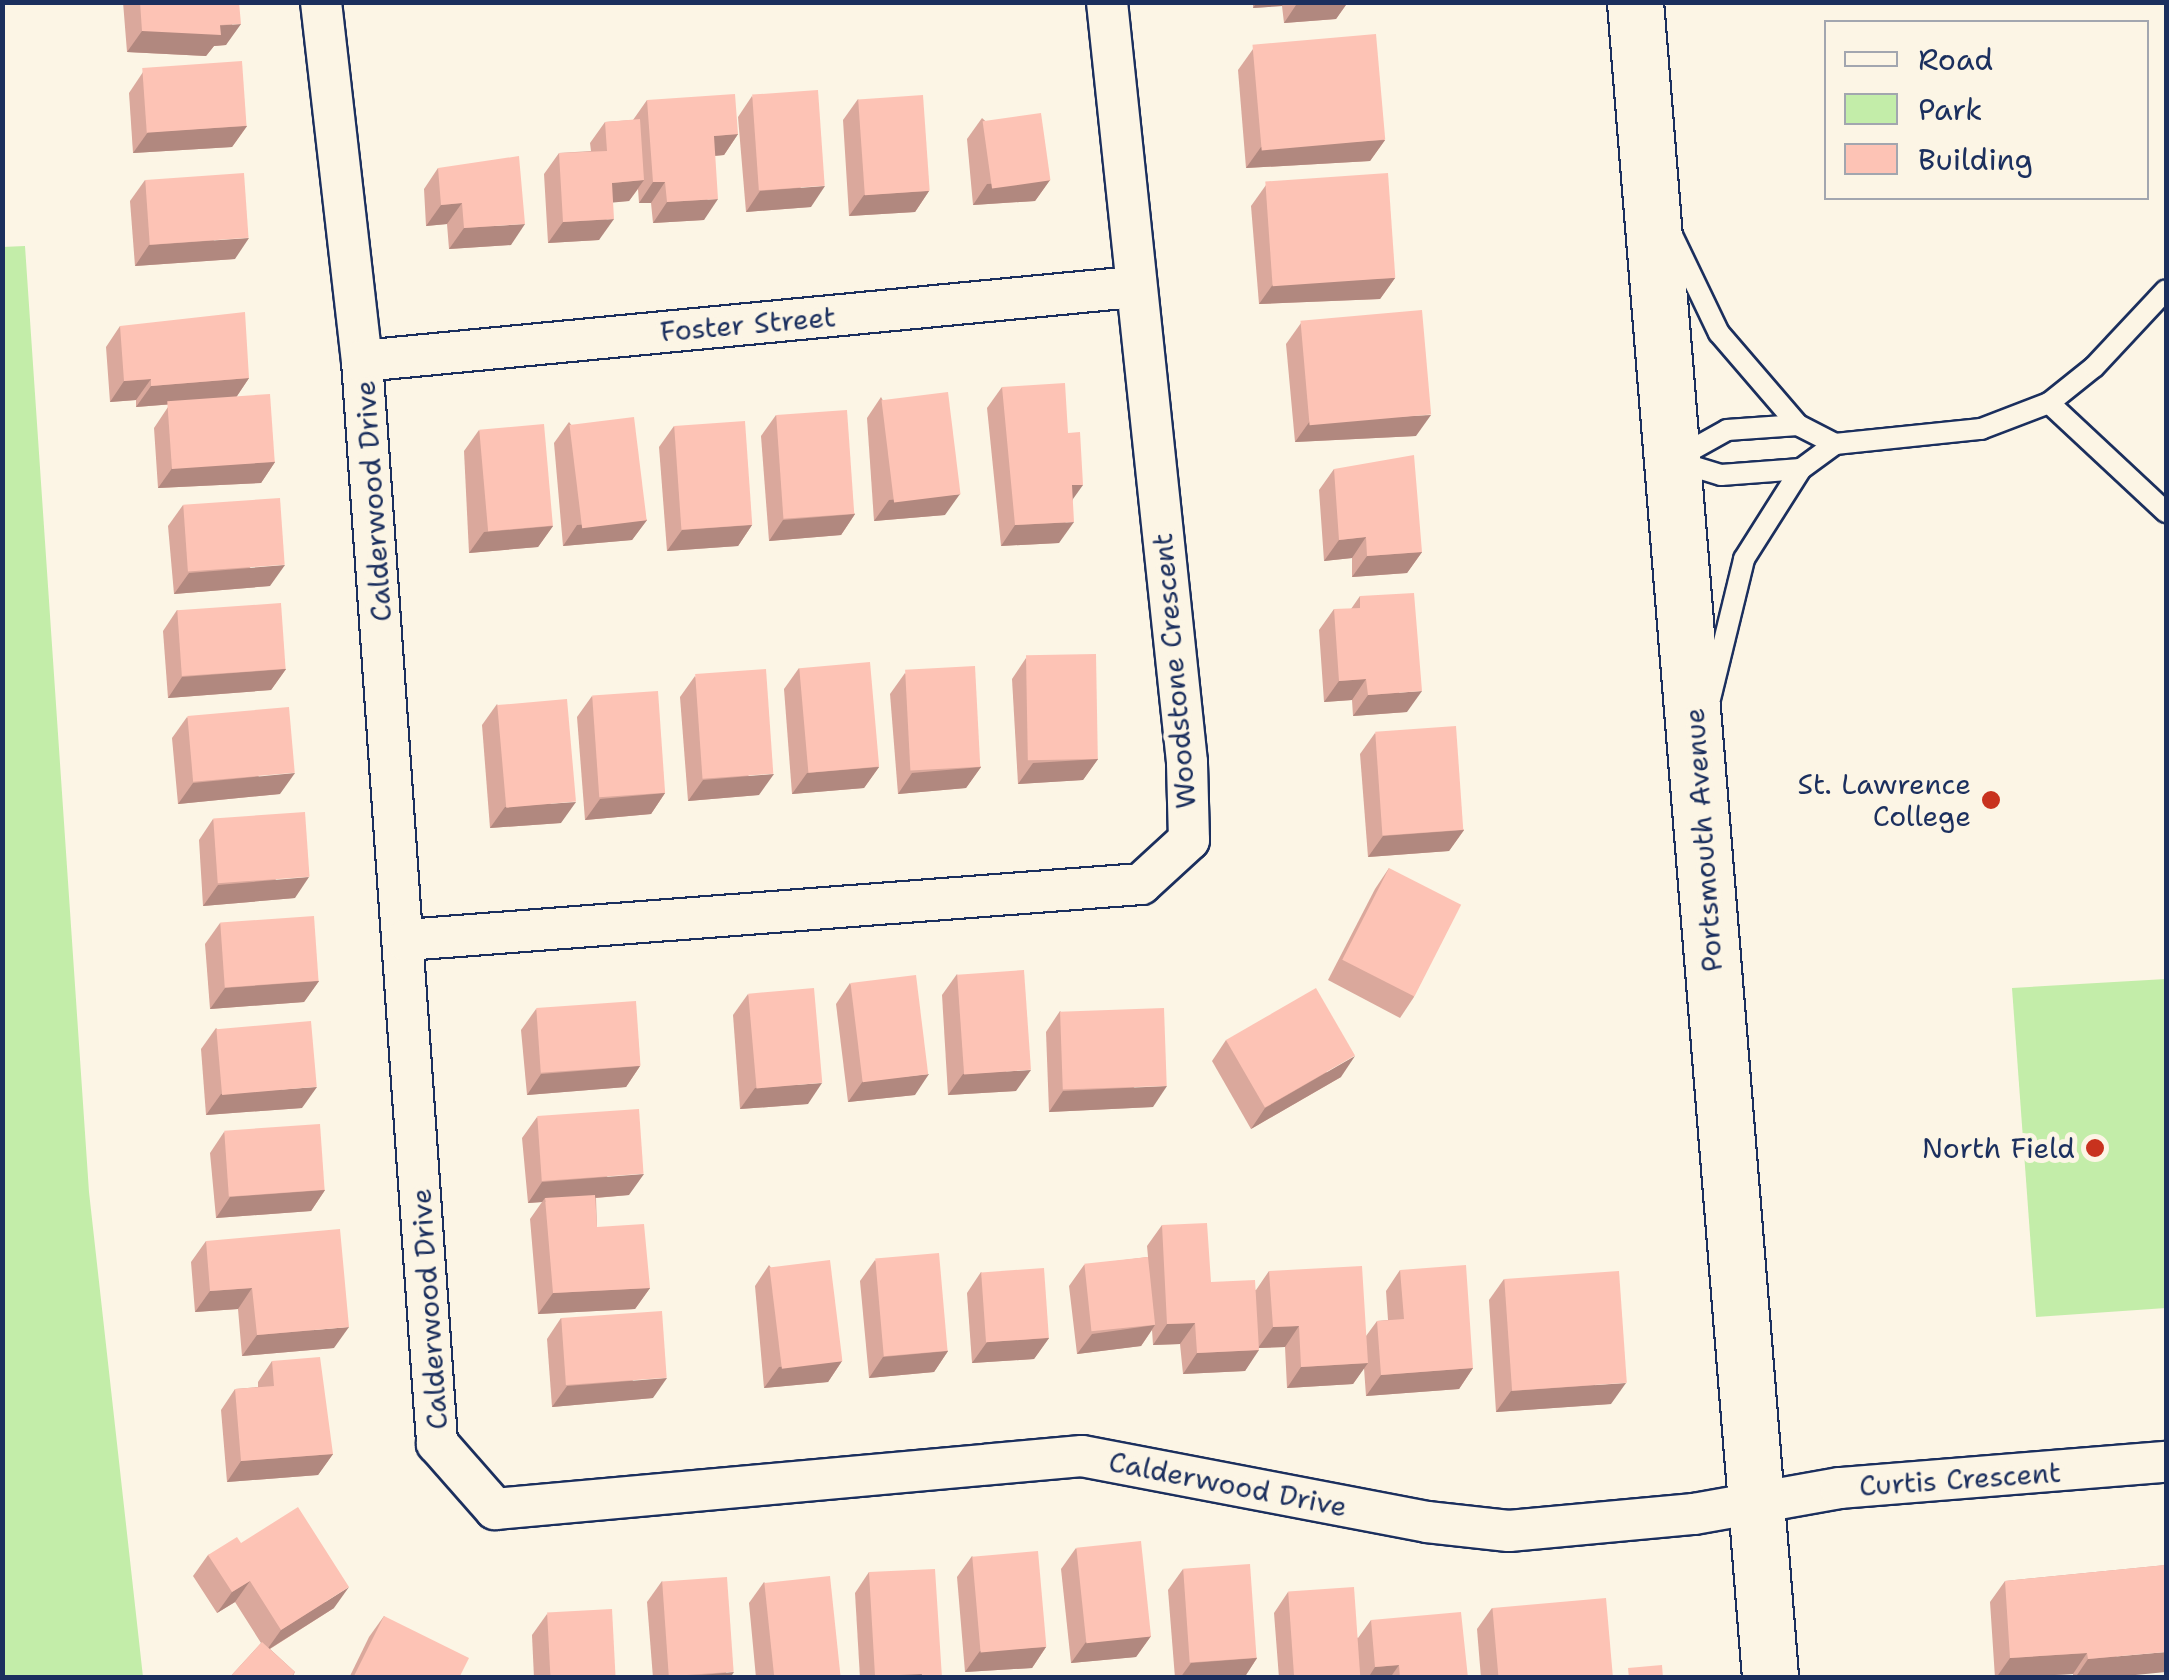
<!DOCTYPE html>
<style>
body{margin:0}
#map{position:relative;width:2169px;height:1680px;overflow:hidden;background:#fcf5e5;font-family:"Shantell Sans",sans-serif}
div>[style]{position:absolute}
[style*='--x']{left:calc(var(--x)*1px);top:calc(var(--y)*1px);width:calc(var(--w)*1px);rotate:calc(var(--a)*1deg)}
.green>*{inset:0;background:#c3eda9}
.roads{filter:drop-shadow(2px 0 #1b2f5e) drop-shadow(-2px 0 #1b2f5e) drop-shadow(0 2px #1b2f5e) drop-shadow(0 -2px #1b2f5e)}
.service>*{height:20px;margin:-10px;padding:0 10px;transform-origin:10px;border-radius:10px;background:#fcf5e5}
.minor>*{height:40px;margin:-20px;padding:0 20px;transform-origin:20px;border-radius:20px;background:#fcf5e5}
.secondary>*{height:55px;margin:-27.5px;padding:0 27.5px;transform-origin:27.5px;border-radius:27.5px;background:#fcf5e5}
.wall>*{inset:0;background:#daa89c}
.shaded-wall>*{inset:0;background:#b1887f}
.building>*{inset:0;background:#fdc3b5;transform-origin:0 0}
.dots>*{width:28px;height:28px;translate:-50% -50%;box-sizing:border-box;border:5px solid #fcf5e5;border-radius:50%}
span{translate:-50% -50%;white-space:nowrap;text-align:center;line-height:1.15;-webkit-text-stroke:10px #fcf5e5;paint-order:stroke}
.street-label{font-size:28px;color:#1b2f5e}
.poi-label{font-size:28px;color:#1b2f5e}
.right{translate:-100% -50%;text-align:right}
.frame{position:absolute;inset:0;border:5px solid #1b2f5e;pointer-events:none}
.legend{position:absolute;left:1824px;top:20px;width:325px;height:180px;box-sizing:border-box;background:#fcf5e5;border:2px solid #a2a6af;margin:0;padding:12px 18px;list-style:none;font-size:30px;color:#1b2f5e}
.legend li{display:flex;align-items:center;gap:20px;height:50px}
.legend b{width:50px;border:2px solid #a2a6af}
</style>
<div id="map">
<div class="green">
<i style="clip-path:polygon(25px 246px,89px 1192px,143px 1677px,3px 1677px,2px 247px)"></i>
<i style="clip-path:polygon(2166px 979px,2166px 1308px,2036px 1317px,2012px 988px)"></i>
</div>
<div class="roads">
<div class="service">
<i style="--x:1671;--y:233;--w:111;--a:64.4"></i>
<i style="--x:1719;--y:333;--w:121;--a:49.3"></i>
<i style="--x:2049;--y:403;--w:160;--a:43"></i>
<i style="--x:1677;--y:458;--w:57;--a:-29.2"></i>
<i style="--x:1727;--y:430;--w:71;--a:-4"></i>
<i style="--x:1798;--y:425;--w:42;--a:27.2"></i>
<i style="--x:1835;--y:444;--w:147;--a:-5.9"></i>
<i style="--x:1981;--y:429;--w:73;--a:-20.9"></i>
<i style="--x:2049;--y:403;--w:58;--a:-38.7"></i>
<i style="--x:2094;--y:367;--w:105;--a:-46.9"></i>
<i style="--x:1675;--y:461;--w:48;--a:16.9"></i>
<i style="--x:1721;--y:475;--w:80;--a:-4.3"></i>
<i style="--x:1710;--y:699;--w:144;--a:-76.3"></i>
<i style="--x:1744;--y:559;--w:107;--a:-57.7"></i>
<i style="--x:1801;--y:469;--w:42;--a:-36.3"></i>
</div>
<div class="minor">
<i style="--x:321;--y:2;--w:361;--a:83.5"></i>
<i style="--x:362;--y:361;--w:1085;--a:86.03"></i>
<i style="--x:437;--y:1443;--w:88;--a:48.7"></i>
<i style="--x:495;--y:1509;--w:589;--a:-5.16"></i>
<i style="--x:1082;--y:1456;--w:351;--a:10.8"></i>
<i style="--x:1427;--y:1522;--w:82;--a:6.3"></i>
<i style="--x:1509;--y:1531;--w:186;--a:-5.3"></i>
<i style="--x:1694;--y:1514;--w:148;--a:-10.1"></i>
<i style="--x:1840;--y:1488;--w:327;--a:-4.6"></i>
<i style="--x:362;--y:361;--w:776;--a:-5.48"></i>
<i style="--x:406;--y:940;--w:737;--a:-4.36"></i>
<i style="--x:1141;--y:884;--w:65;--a:-42.5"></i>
<i style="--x:1189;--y:840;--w:78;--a:-91.5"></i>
<i style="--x:1187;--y:762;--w:764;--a:-96.01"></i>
</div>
<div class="secondary">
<i style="--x:1635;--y:2;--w:1681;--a:85.39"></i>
</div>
</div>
<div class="wall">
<i style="clip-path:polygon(123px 2px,239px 2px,226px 45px,214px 46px,206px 56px,127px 52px)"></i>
<i style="clip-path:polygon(1253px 2px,1348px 2px,1336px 19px,1284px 23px,1282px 6px,1253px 8px)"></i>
<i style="clip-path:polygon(1253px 49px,1385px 140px,1370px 161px,1246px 168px,1238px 70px)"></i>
<i style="clip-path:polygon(143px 72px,247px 126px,232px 147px,133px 153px,129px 93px)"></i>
<i style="clip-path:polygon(752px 96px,811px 207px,746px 212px,738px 117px)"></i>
<i style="clip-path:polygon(858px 99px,929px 191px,915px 212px,849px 216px,843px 120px)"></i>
<i style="clip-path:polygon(647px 100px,738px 134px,724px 155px,715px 156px,704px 220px,653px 223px,651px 203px,639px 203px,638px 189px,629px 201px,613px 202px,599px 240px,548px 243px,544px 174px,559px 153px,591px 151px,590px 143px,605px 122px,633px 120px)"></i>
<i style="clip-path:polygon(982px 118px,1050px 180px,1035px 201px,973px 205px,967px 139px)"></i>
<i style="clip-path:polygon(438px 168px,511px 245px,449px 249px,447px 224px,426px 226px,424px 189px)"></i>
<i style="clip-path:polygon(145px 180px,235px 259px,135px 266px,130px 201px)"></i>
<i style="clip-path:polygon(1266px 185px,1395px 278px,1380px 299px,1259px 304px,1251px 206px)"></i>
<i style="clip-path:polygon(1301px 323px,1416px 436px,1295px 442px,1286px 344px)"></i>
<i style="clip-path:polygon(120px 326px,249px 378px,235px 399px,275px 462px,261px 483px,158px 488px,154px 428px,168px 407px,226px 400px,136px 407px,136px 400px,110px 402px,106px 347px)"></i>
<i style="clip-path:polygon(1002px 387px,1068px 433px,1073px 499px,1059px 543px,1001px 546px,987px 408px)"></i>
<i style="clip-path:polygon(881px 397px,945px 515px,874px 521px,867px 418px)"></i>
<i style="clip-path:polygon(776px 415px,855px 514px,841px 535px,769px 541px,761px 436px)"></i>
<i style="clip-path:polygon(569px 422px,647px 520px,632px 540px,563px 546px,554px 443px)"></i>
<i style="clip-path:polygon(674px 426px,752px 525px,738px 546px,667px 551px,659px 447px)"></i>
<i style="clip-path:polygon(479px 430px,553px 526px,538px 547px,469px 553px,464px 451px)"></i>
<i style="clip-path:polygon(1334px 469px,1422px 552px,1407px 573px,1352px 577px,1352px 558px,1324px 561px,1319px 490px)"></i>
<i style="clip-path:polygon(183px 505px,270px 586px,174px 594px,168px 526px)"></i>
<i style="clip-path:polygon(1360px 596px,1407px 712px,1353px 716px,1352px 700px,1324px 702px,1319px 630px,1334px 609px,1351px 609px)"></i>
<i style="clip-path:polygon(177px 610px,286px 669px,271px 690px,168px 698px,163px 631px)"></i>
<i style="clip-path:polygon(1026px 658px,1098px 759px,1083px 780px,1018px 784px,1012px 679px)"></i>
<i style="clip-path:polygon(799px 668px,879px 767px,864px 788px,792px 794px,784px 689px)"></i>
<i style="clip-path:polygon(905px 673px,981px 767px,966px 788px,898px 794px,890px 694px)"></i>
<i style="clip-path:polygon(695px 676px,759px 795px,688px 801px,680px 697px)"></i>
<i style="clip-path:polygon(592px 696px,665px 793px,651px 814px,585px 820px,577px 717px)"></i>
<i style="clip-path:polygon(497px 704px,561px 823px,490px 828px,482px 725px)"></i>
<i style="clip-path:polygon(187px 717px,280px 794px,178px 804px,172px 738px)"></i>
<i style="clip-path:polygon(1375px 733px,1464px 830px,1449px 851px,1368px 857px,1360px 754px)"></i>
<i style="clip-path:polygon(213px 819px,295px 898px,203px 906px,199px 840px)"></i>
<i style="clip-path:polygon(1389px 868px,1414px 997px,1400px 1018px,1328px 980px,1375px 889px)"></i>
<i style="clip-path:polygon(220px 923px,319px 981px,304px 1002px,210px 1009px,205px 944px)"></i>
<i style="clip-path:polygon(957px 974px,1016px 1091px,948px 1095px,942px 995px)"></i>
<i style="clip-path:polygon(850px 983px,915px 1095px,848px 1102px,836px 1004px)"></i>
<i style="clip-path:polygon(748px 994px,808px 1104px,740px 1109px,733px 1015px)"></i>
<i style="clip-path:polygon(536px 1009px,640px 1066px,626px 1087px,527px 1095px,521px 1030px)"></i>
<i style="clip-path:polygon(1060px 1011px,1153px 1107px,1049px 1112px,1046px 1032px)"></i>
<i style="clip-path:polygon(216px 1028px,302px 1108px,206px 1115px,201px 1049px)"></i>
<i style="clip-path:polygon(1226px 1040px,1341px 1077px,1251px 1129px,1212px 1061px)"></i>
<i style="clip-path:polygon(537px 1117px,629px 1195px,596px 1198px,597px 1227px,650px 1288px,635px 1309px,538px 1314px,530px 1219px,542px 1202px,528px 1203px,522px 1138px)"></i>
<i style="clip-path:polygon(224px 1132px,325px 1190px,311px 1211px,216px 1218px,210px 1153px)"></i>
<i style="clip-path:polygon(1162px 1225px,1211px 1282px,1256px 1290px,1269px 1271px,1366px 1336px,1377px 1321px,1388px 1320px,1386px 1291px,1400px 1270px,1473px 1368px,1459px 1389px,1366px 1396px,1364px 1368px,1353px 1384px,1287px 1388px,1285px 1347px,1259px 1348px,1245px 1371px,1183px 1374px,1180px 1344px,1153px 1345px,1152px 1330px,1141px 1346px,1077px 1354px,1069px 1286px,1084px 1265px,1148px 1257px,1147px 1246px)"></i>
<i style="clip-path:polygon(206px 1241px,334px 1348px,242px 1356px,238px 1309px,195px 1312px,191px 1262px)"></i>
<i style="clip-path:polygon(875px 1260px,948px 1351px,934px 1372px,869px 1378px,860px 1281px)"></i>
<i style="clip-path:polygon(769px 1265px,842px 1361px,828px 1382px,764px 1388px,755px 1286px)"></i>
<i style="clip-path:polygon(981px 1272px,1049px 1338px,1034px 1359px,972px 1363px,967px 1293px)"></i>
<i style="clip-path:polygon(1504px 1279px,1611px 1404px,1496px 1412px,1489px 1300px)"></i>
<i style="clip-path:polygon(561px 1318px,653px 1398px,552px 1407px,547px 1339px)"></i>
<i style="clip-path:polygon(272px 1361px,333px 1454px,318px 1475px,227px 1482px,221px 1410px,235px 1389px,258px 1387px,258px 1382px)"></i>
<i style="clip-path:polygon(241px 1543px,334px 1608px,270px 1649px,295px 1672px,292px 1678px,229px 1678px,261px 1643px,235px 1602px,217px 1613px,193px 1576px,208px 1555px)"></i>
<i style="clip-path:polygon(1076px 1548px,1151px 1636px,1136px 1657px,1071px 1663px,1061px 1569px)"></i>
<i style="clip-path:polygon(972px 1556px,1046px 1647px,1032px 1668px,965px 1672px,957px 1577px)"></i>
<i style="clip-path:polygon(2166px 1565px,2105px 1678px,2073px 1678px,2073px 1674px,1995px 1678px,1990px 1602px,2005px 1581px)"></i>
<i style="clip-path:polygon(1183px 1569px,1257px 1658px,1244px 1678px,1175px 1678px,1168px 1590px)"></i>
<i style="clip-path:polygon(869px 1572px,942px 1678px,860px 1678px,855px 1593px)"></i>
<i style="clip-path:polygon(662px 1581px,730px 1678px,653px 1678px,647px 1602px)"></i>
<i style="clip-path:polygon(764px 1582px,841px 1678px,756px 1678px,749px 1603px)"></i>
<i style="clip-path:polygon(1288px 1592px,1358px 1638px,1371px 1620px,1468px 1678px,1279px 1678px,1274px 1613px)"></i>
<i style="clip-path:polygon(1492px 1608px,1613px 1678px,1481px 1678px,1477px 1629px)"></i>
<i style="clip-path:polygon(547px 1614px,616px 1678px,534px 1678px,532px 1635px)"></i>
<i style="clip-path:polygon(384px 1616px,459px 1678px,349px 1678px,369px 1637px)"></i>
</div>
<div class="shaded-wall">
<i style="clip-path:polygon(1257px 2px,1284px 2px,1282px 6px,1253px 8px)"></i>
<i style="clip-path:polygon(1298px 2px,1348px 2px,1336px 19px,1284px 23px)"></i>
<i style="clip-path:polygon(241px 24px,226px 45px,214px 46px,206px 56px,127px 52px,142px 31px)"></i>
<i style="clip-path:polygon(247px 126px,232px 147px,133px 153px,148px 132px)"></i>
<i style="clip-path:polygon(738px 134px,724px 155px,699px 157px,714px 136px)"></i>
<i style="clip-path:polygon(1385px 140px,1370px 161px,1246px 168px,1261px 147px)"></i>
<i style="clip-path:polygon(644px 180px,629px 201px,598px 204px,612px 183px)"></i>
<i style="clip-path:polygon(1050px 180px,1035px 201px,973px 205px,987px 184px)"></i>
<i style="clip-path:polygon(653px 182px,665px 182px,651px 203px,639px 203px)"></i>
<i style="clip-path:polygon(825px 186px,811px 207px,746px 212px,760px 191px)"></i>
<i style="clip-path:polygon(929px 191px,915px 212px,849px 216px,864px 195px)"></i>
<i style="clip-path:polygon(718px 199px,704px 220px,653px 223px,667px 202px)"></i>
<i style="clip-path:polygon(462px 203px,447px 224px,426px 226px,441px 205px)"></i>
<i style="clip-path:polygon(614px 219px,599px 240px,548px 243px,563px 222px)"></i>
<i style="clip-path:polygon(525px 224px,511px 245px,449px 249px,464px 228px)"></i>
<i style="clip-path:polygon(249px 238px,235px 259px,135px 266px,149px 245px)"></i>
<i style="clip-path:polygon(1395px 278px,1380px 299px,1259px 304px,1274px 283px)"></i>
<i style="clip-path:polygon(249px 378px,235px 399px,136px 407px,151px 386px)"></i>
<i style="clip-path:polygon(151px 379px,136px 400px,110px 402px,124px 381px)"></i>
<i style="clip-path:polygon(1431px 415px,1416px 436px,1295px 442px,1310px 421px)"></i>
<i style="clip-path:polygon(275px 462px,261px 483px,158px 488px,173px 467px)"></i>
<i style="clip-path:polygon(1072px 485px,1083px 485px,1068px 506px)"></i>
<i style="clip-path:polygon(960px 494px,945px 515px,874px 521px,889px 500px)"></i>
<i style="clip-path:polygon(855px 514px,841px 535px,769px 541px,783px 520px)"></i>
<i style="clip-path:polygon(647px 520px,632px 540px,563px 546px,577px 525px)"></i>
<i style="clip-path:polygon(1074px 522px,1059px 543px,1001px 546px,1015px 525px)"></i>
<i style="clip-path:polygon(752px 525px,738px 546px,667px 551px,682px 530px)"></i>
<i style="clip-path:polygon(553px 526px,538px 547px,469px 553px,484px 532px)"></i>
<i style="clip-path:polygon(1366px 537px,1352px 558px,1324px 561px,1339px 540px)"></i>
<i style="clip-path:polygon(1422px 552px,1407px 573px,1352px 577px,1367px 556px)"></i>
<i style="clip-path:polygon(285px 565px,270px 586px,174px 594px,189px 573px)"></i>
<i style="clip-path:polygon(286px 669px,271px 690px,168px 698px,182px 677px)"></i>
<i style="clip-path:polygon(1366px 679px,1352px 700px,1324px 702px,1339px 681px)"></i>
<i style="clip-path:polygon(1422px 691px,1407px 712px,1353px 716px,1368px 695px)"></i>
<i style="clip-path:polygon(1098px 759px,1083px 780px,1018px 784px,1033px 763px)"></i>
<i style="clip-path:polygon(879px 767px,864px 788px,792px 794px,807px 773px)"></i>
<i style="clip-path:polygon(981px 767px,966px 788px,898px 794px,912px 773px)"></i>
<i style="clip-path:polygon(295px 773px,280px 794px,178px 804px,193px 783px)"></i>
<i style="clip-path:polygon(774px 774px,759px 795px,688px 801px,703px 780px)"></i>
<i style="clip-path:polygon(665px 793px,651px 814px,585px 820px,600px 799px)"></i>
<i style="clip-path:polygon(576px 802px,561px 823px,490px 828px,505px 807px)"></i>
<i style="clip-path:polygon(1464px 830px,1449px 851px,1368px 857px,1383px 836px)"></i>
<i style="clip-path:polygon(309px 877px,295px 898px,203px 906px,218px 885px)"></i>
<i style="clip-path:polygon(319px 981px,304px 1002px,210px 1009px,225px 988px)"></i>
<i style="clip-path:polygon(1355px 1056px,1341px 1077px,1251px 1129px,1265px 1108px)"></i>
<i style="clip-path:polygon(640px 1066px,626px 1087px,527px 1095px,541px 1074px)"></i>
<i style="clip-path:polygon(1031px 1070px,1016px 1091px,948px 1095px,963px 1074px)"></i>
<i style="clip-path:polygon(929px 1074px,915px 1095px,848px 1102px,863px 1081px)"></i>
<i style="clip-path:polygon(822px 1083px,808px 1104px,740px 1109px,755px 1088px)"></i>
<i style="clip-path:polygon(1167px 1086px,1153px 1107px,1049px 1112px,1063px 1091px)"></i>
<i style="clip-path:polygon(317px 1087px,302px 1108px,206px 1115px,221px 1094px)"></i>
<i style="clip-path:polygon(644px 1174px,629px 1195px,545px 1202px,545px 1198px,542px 1202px,528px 1203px,542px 1182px)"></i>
<i style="clip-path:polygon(325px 1190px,311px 1211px,216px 1218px,230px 1197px)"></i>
<i style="clip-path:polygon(252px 1288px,238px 1309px,195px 1312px,210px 1291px)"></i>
<i style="clip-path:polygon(650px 1288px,635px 1309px,538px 1314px,553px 1293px)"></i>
<i style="clip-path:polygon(1195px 1323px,1180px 1344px,1153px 1345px,1167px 1324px)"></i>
<i style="clip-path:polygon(1155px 1325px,1141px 1346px,1077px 1354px,1092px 1334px)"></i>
<i style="clip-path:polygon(1299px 1326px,1285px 1347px,1258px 1348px,1273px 1327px)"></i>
<i style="clip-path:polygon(349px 1327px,334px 1348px,242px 1356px,257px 1335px)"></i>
<i style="clip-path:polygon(1049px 1338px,1034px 1359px,972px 1363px,987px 1342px)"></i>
<i style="clip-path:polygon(1259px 1350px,1245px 1371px,1183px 1374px,1197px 1353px)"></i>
<i style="clip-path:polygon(948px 1351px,934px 1372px,869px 1378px,883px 1357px)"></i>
<i style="clip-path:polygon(842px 1361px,828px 1382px,764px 1388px,779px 1367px)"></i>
<i style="clip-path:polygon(1368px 1363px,1353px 1384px,1287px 1388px,1301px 1367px)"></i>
<i style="clip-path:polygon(1473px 1368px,1459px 1389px,1366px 1396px,1381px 1375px)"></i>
<i style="clip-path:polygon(667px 1378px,653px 1398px,552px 1407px,567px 1386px)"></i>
<i style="clip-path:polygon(1626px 1383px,1611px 1404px,1496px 1412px,1511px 1391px)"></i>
<i style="clip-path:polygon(333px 1454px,318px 1475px,227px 1482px,241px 1461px)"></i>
<i style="clip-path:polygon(250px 1581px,235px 1602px,217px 1613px,232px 1592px)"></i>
<i style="clip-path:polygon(349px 1587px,334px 1608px,266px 1651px,281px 1630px)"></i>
<i style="clip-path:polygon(1151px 1636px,1136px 1657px,1071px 1663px,1086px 1642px)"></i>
<i style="clip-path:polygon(1046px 1647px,1032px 1668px,965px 1672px,980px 1651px)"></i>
<i style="clip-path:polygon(2166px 1652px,2166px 1672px,2105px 1678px,2075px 1678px,2088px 1659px)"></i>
<i style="clip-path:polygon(2087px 1653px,2073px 1674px,1996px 1678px,2010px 1658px)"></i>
<i style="clip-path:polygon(1257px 1658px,1244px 1678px,1180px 1678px,1191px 1663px)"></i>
<i style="clip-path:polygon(1399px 1665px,1390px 1678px,1368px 1678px,1375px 1667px)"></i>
<i style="clip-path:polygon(734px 1672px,730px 1678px,669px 1678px)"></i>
<i style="clip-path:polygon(922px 1674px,920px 1678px,874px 1678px,875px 1676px)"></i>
</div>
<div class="building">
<i style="clip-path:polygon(140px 2px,239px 2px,241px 24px,220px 25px,221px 35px,142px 31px)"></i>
<i style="left:1376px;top:34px;width:106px;height:124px;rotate:85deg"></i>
<i style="left:242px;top:61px;width:65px;height:100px;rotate:86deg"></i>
<i style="left:818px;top:90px;width:96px;height:66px;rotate:86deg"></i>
<i style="clip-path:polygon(735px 94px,738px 134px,714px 136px,718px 199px,667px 202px,665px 182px,653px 182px,647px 100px)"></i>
<i style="left:923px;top:95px;width:96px;height:65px;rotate:86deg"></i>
<i style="left:1041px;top:113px;width:68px;height:59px;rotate:82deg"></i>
<i style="clip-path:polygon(640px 119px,644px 180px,612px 183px,614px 219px,563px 222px,559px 153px,607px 151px,605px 122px)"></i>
<i style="clip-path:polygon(519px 156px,525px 224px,464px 228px,462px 203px,441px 205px,438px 168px)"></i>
<i style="left:244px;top:173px;width:65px;height:99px;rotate:86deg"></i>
<i style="left:1388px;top:173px;width:105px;height:123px;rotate:86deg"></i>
<i style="left:1422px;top:310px;width:105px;height:122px;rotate:85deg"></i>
<i style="clip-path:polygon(245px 312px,249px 378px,151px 386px,151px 379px,124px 381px,120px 326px)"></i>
<i style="clip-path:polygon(1065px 383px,1068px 433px,1080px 432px,1083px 485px,1072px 485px,1074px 522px,1015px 525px,1002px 387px)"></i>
<i style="left:948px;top:392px;width:103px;height:67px;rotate:83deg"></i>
<i style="left:270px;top:394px;width:68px;height:103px;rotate:86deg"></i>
<i style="left:847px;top:410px;width:104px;height:71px;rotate:86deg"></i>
<i style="left:634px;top:417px;width:104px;height:65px;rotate:83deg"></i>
<i style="left:745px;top:421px;width:104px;height:71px;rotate:86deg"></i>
<i style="left:544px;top:424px;width:102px;height:65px;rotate:85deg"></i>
<i style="clip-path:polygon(1414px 455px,1422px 552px,1367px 556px,1366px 537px,1339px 540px,1334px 469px)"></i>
<i style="left:280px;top:498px;width:67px;height:97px;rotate:86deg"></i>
<i style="clip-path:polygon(1414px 593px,1422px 691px,1368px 695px,1366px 679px,1339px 681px,1334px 609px,1360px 608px,1360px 596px)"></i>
<i style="left:281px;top:603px;width:66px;height:104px;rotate:86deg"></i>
<i style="left:1096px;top:654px;width:105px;height:70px;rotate:89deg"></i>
<i style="left:870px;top:662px;width:105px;height:71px;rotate:85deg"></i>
<i style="left:975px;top:666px;width:101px;height:70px;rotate:87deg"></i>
<i style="left:766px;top:669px;width:105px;height:71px;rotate:86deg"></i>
<i style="left:658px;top:691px;width:102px;height:66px;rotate:86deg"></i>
<i style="left:567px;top:699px;width:103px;height:70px;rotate:85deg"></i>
<i style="left:289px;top:707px;width:66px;height:102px;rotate:85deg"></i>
<i style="left:1456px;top:726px;width:104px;height:81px;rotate:86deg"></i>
<i style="left:305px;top:812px;width:65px;height:92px;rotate:86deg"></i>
<i style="left:1389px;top:868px;width:81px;height:103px;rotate:27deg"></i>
<i style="left:314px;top:916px;width:65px;height:94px;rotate:86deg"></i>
<i style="left:1024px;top:970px;width:100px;height:67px;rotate:86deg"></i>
<i style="left:916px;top:975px;width:100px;height:66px;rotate:83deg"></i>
<i style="left:814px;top:988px;width:95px;height:66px;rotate:85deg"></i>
<i style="left:1316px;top:988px;width:78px;height:104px;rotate:60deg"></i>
<i style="left:636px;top:1001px;width:65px;height:100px;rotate:86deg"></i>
<i style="left:1164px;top:1008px;width:78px;height:104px;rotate:88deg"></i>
<i style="left:311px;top:1021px;width:66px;height:95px;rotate:85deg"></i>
<i style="left:639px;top:1109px;width:65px;height:102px;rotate:86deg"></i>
<i style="left:320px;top:1124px;width:66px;height:96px;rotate:86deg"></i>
<i style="clip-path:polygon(595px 1195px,597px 1227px,644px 1224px,650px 1288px,553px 1293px,545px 1198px)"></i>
<i style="clip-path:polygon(1207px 1223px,1211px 1282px,1255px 1280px,1259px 1350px,1197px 1353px,1195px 1323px,1167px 1324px,1162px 1225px)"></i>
<i style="clip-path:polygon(340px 1229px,349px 1327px,257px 1335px,252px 1288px,210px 1291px,206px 1241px)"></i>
<i style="left:939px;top:1253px;width:98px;height:64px;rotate:85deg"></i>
<i style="left:1148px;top:1257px;width:68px;height:64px;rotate:84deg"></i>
<i style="left:830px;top:1260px;width:102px;height:61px;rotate:83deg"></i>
<i style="clip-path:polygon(1466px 1265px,1473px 1368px,1381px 1375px,1377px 1321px,1404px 1319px,1400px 1270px)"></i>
<i style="clip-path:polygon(1362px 1266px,1368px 1363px,1301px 1367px,1299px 1326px,1273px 1327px,1269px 1271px)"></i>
<i style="left:1044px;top:1268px;width:70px;height:63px;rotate:86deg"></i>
<i style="left:1619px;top:1271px;width:112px;height:115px;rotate:86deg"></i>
<i style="left:662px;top:1311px;width:67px;height:101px;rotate:86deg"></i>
<i style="clip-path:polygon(320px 1357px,333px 1454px,241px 1461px,235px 1389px,274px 1386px,272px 1361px)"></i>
<i style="clip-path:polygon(298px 1507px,349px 1587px,281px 1630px,250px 1581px,232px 1592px,208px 1555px,237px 1537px,241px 1543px)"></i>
<i style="left:1141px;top:1541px;width:96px;height:65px;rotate:84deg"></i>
<i style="left:1038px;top:1551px;width:96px;height:66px;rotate:85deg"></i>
<i style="left:1250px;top:1564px;width:94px;height:67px;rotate:86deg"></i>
<i style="clip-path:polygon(2166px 1565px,2166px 1652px,2088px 1659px,2087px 1653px,2010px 1658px,2005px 1581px)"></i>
<i style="clip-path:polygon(935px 1569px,942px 1678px,922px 1678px,922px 1674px,875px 1676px,869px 1572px)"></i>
<i style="left:830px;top:1576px;width:103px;height:66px;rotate:84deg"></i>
<i style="left:727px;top:1577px;width:95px;height:65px;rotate:86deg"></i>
<i style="left:1354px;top:1587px;width:91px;height:66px;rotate:86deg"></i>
<i style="left:1606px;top:1598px;width:80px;height:114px;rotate:85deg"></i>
<i style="left:612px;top:1609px;width:69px;height:65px;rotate:87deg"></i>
<i style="clip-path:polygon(1461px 1612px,1468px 1678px,1400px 1678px,1399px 1665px,1375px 1667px,1371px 1620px)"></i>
<i style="clip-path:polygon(384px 1616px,469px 1658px,459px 1678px,353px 1678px)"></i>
<i style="clip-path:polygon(262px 1642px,295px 1672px,290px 1678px,229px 1678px)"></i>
<i style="clip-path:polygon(1662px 1665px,1663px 1678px,1629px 1678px,1628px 1668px)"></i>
</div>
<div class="dots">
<i style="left:1991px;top:800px;background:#c8321e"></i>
<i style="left:2095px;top:1148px;background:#c8321e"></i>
</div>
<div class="street-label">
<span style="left:748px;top:324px;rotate:-5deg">Foster Street</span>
<span style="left:373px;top:501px;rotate:-94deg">Calderwood Drive</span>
<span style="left:1174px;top:671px;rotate:-95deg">Woodstone Crescent</span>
<span style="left:1703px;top:840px;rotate:-94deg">Portsmouth Avenue</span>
<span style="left:429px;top:1309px;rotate:-94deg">Calderwood Drive</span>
<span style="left:1960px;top:1479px;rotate:-4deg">Curtis Crescent</span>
<span style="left:1228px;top:1484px;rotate:11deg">Calderwood Drive</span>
</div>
<div class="poi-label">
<span class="right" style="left:1971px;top:800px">St. Lawrence<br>College</span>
<span class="right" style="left:2075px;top:1148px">North Field</span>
</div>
<div class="frame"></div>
<ul class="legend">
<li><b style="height:12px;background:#fcf5e5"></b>Road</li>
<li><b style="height:28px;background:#c3eda9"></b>Park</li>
<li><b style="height:28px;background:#fdc3b5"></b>Building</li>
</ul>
</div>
